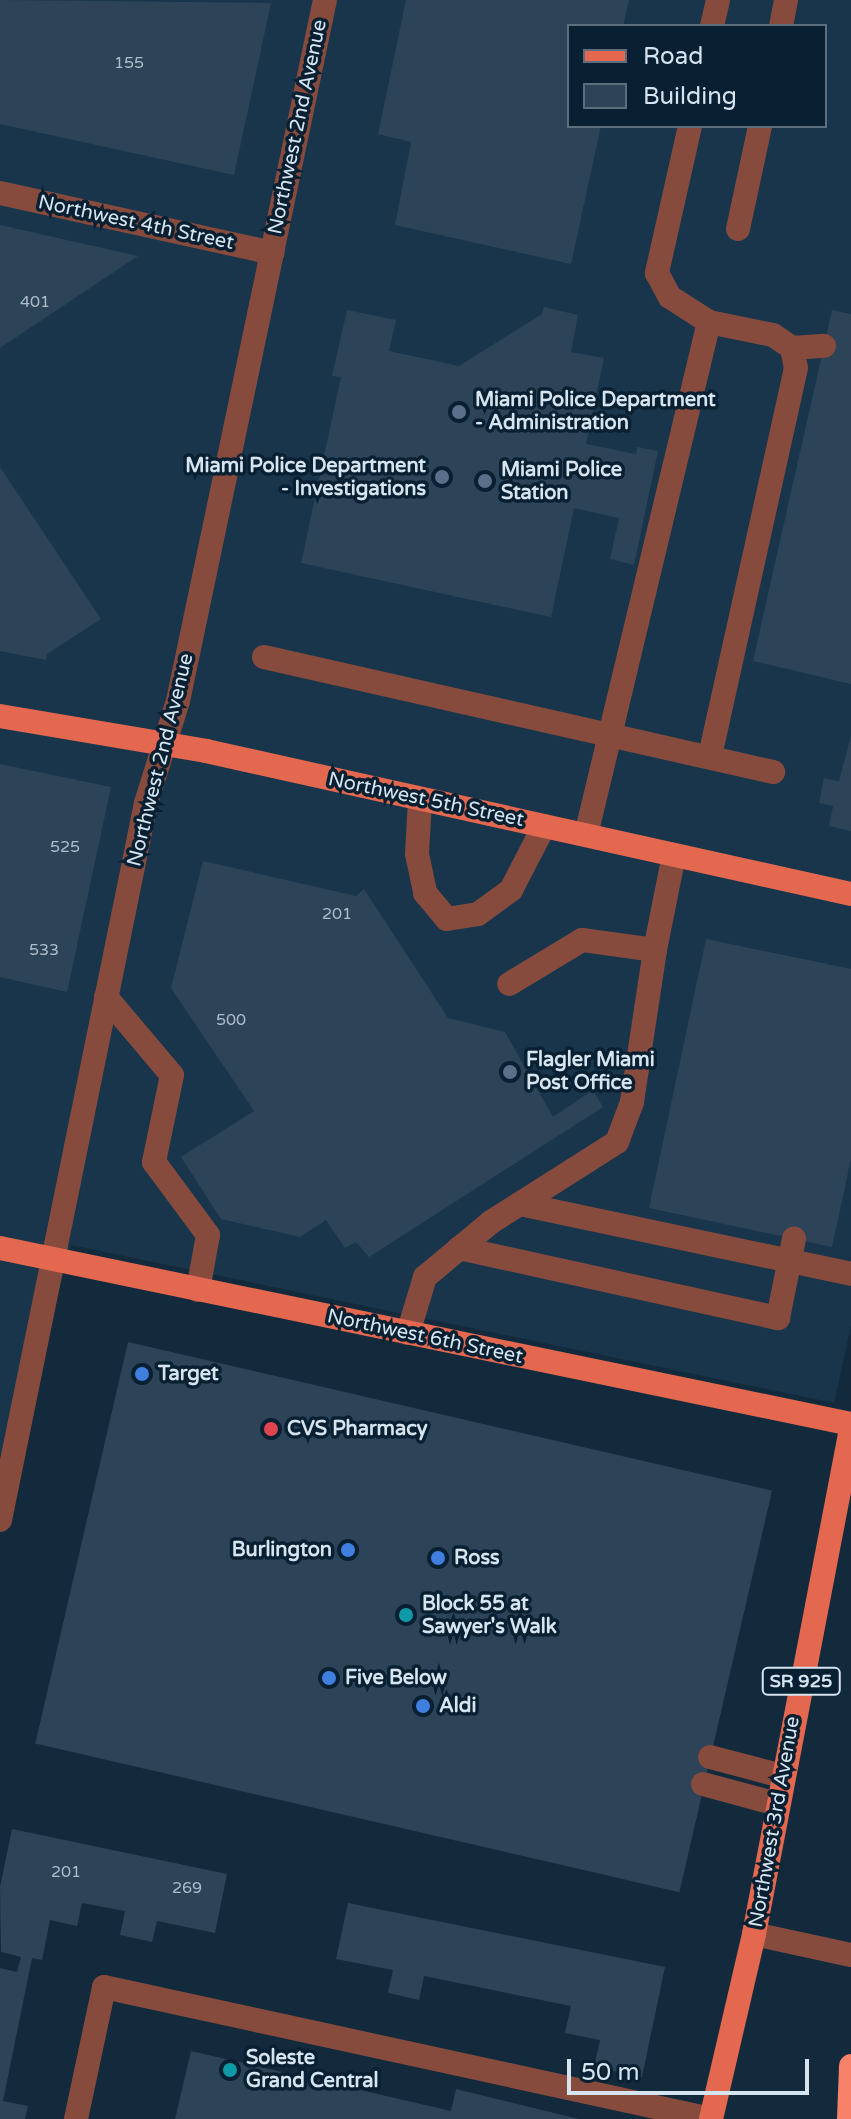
<!DOCTYPE html>
<style>
body{margin:0}
#map{position:relative;width:851px;height:2119px;overflow:hidden;background:#132a3c;font-family:"Varela Round",sans-serif}
div>[style]{position:absolute}
[style*='--x']{left:calc(var(--x)*1px);top:calc(var(--y)*1px);width:calc(var(--w)*1px);rotate:calc(var(--a)*1deg)}
.built>*{inset:0;background:#18354b}
.building>*{inset:0;background:#2d4458;transform-origin:0 0}
.minor>*{height:24px;margin:-12px;padding:0 12px;transform-origin:12px;border-radius:12px;background:#874b3e}
.major>*{height:24px;margin:-12px;padding:0 12px;transform-origin:12px;border-radius:12px;background:#e3684f}
.highway>*{height:24px;margin:-12px;padding:0 12px;transform-origin:12px;border-radius:12px;background:#f78169}
.dots>*{width:22px;height:22px;translate:-50% -50%;box-sizing:border-box;border:4px solid #092032;border-radius:50%}
span{translate:-50% -50%;white-space:nowrap;text-align:center;line-height:1.15;-webkit-text-stroke:7px #092032;paint-order:stroke}
.number-label{font-size:16px;color:#acbcca}
.number-label span{-webkit-text-stroke-width:0}
.shield-label span{padding:2px 6px;background:#092032;border:2px solid;border-radius:6px;-webkit-text-stroke-width:0}
.shield-label{font-size:18px;color:#d6e4f0;font-weight:700}
.street-label{font-size:20px;color:#d6e4f0}
.poi-label{font-size:20px;color:#d6e4f0;font-weight:700}
.left{translate:0 -50%;text-align:left}
.right{translate:-100% -50%;text-align:right}
.legend{position:absolute;left:567px;top:24px;width:260px;height:104px;box-sizing:border-box;background:#092032;border:2px solid #5b6e7e;margin:0;padding:10px 14px;list-style:none;font-size:24px;color:#d6e4f0}
.legend li{display:flex;align-items:center;gap:16px;height:40px}
.legend b{width:40px;border:2px solid #5b6e7e}
.scale{position:absolute;left:567px;top:2059px;width:242px;height:36px;box-sizing:border-box;border:4px solid #d6e4f0;border-top:0;padding-left:10px;font-size:24px;line-height:28px;white-space:nowrap;color:#d6e4f0;-webkit-text-stroke:6px #092032;paint-order:stroke}
</style>
<div id="map">
<div class="built">
<i style="clip-path:polygon(evenodd,0 0,851px 0,851px 1326px,834px 1403px,71px 1245px,0 1518px,0 0,569px 26px,825px 26px,825px 126px,569px 126px,569px 26px)"></i>
</div>
<div class="building">
<i style="clip-path:polygon(0 0,271px 3px,234px 175px,0 124px)"></i>
<i style="clip-path:polygon(406px 0,629px 0,623px 26px,569px 26px,569px 126px,601px 126px,571px 264px,395px 225px,411px 142px,378px 134px)"></i>
<i style="clip-path:polygon(0 225px,138px 256px,0 348px)"></i>
<i style="clip-path:polygon(544px 307px,578px 315px,571px 352px,604px 358px,586px 444px,636px 454px,637px 447px,658px 451px,634px 565px,610px 559px,619px 518px,574px 508px,551px 617px,301px 563px,341px 377px,332px 376px,347px 310px,396px 320px,389px 351px,459px 366px,542px 314px)"></i>
<i style="clip-path:polygon(832px 310px,851px 314px,851px 684px,753px 661px)"></i>
<i style="clip-path:polygon(0 467px,101px 619px,47px 654px,46px 660px,0 651px)"></i>
<i style="clip-path:polygon(851px 736px,851px 831px,829px 826px,833px 806px,819px 803px,824px 778px,839px 781px)"></i>
<i style="clip-path:polygon(0 764px,111px 787px,67px 992px,0 977px)"></i>
<i style="clip-path:polygon(203px 861px,356px 896px,364px 889px,448px 1018px,505px 1032px,553px 1117px,593px 1090px,603px 1107px,369px 1257px,356px 1242px,345px 1248px,326px 1220px,300px 1237px,221px 1219px,181px 1157px,254px 1111px,171px 988px)"></i>
<i style="clip-path:polygon(706px 939px,851px 969px,851px 1159px,832px 1247px,649px 1208px)"></i>
<i style="left:128px;top:1342px;width:661px;height:412px;rotate:13deg"></i>
<i style="clip-path:polygon(12px 1829px,227px 1874px,215px 1933px,157px 1921px,152px 1942px,120px 1935px,125px 1911px,82px 1903px,77px 1926px,50px 1920px,42px 1960px,32px 1958px,3px 2101px,28px 2106px,25px 2119px,0 2119px,0 1968px,17px 1972px,21px 1957px,1px 1952px,0 1887px)"></i>
<i style="clip-path:polygon(348px 1903px,665px 1967px,642px 2077px,594px 2067px,600px 2040px,565px 2033px,571px 2006px,424px 1976px,419px 2000px,388px 1993px,393px 1970px,336px 1959px)"></i>
<i style="clip-path:polygon(191px 2051px,451px 2111px,456px 2089px,579px 2119px,175px 2119px)"></i>
</div>
<div class="minor">
<i style="--x:712;--y:26;--w:27;--a:-77"></i>
<i style="--x:781;--y:26;--w:26;--a:-79"></i>
<i style="--x:690;--y:126;--w:151;--a:102.7"></i>
<i style="--x:657;--y:273;--w:27;--a:62"></i>
<i style="--x:670;--y:297;--w:46;--a:32.7"></i>
<i style="--x:0;--y:193;--w:279;--a:12.4"></i>
<i style="--x:738;--y:229;--w:105;--a:-77.9"></i>
<i style="--x:792;--y:348;--w:32;--a:-4"></i>
<i style="--x:264;--y:657;--w:522;--a:12.73"></i>
<i style="--x:420;--y:799;--w:55;--a:93.1"></i>
<i style="--x:417;--y:854;--w:40;--a:78"></i>
<i style="--x:425;--y:893;--w:34;--a:50"></i>
<i style="--x:447;--y:919;--w:31;--a:-9"></i>
<i style="--x:478;--y:914;--w:41;--a:-36"></i>
<i style="--x:511;--y:890;--w:72;--a:-62.7"></i>
<i style="--x:586;--y:835;--w:528;--a:-76.52"></i>
<i style="--x:709;--y:322;--w:65;--a:11.5"></i>
<i style="--x:773;--y:335;--w:23;--a:34"></i>
<i style="--x:792;--y:348;--w:20;--a:79"></i>
<i style="--x:796;--y:368;--w:398;--a:102.5"></i>
<i style="--x:655;--y:950;--w:97;--a:-78.7"></i>
<i style="--x:106;--y:997;--w:102;--a:49.8"></i>
<i style="--x:172;--y:1075;--w:89;--a:101.7"></i>
<i style="--x:154;--y:1162;--w:91;--a:53.5"></i>
<i style="--x:208;--y:1235;--w:56;--a:100.3"></i>
<i style="--x:520;--y:1204;--w:338;--a:11.9"></i>
<i style="--x:459;--y:1248;--w:327;--a:12.4"></i>
<i style="--x:778;--y:1318;--w:81;--a:-78.6"></i>
<i style="--x:408;--y:1333;--w:59;--a:-73.1"></i>
<i style="--x:425;--y:1277;--w:86;--a:-39.8"></i>
<i style="--x:491;--y:1222;--w:149;--a:-32.4"></i>
<i style="--x:617;--y:1142;--w:43;--a:-69.4"></i>
<i style="--x:632;--y:1102;--w:154;--a:-81.4"></i>
<i style="--x:655;--y:950;--w:74;--a:-172.2"></i>
<i style="--x:582;--y:940;--w:85;--a:148.9"></i>
<i style="--x:0;--y:1520;--w:732;--a:-78.49"></i>
<i style="--x:146;--y:803;--w:107;--a:-72.6"></i>
<i style="--x:178;--y:701;--w:716;--a:-78.16"></i>
<i style="--x:710;--y:1757;--w:74;--a:14.8"></i>
<i style="--x:703;--y:1784;--w:77;--a:15.1"></i>
<i style="--x:754;--y:1934;--w:99;--a:12.2"></i>
<i style="--x:76;--y:2119;--w:135;--a:-78"></i>
<i style="--x:104;--y:1987;--w:621;--a:12.27"></i>
</div>
<div class="major">
<i style="--x:0;--y:716;--w:209;--a:9.6"></i>
<i style="--x:206;--y:751;--w:661;--a:12.5"></i>
<i style="--x:0;--y:1248;--w:869;--a:11.68"></i>
<i style="--x:711;--y:2119;--w:190;--a:-76.9"></i>
<i style="--x:754;--y:1934;--w:514;--a:-79.13"></i>
</div>
<div class="highway">
<i style="--x:849;--y:2119;--w:53;--a:-87.8"></i>
</div>
<div class="dots">
<i style="left:459px;top:412px;background:#5c6f8a"></i>
<i style="left:442px;top:477px;background:#5c6f8a"></i>
<i style="left:485px;top:481px;background:#5c6f8a"></i>
<i style="left:510px;top:1072px;background:#5c6f8a"></i>
<i style="left:142px;top:1374px;background:#3f7fe0"></i>
<i style="left:271px;top:1429px;background:#e0444e"></i>
<i style="left:348px;top:1550px;background:#3f7fe0"></i>
<i style="left:438px;top:1558px;background:#3f7fe0"></i>
<i style="left:406px;top:1615px;background:#0f9aa8"></i>
<i style="left:329px;top:1678px;background:#3f7fe0"></i>
<i style="left:423px;top:1706px;background:#3f7fe0"></i>
<i style="left:230px;top:2070px;background:#0f9aa8"></i>
</div>
<div class="number-label">
<span style="left:129px;top:63px">155</span>
<span style="left:35px;top:302px">401</span>
<span style="left:65px;top:847px">525</span>
<span style="left:337px;top:914px">201</span>
<span style="left:44px;top:950px">533</span>
<span style="left:231px;top:1020px">500</span>
<span style="left:66px;top:1872px">201</span>
<span style="left:187px;top:1888px">269</span>
</div>
<div class="shield-label">
<span style="left:801px;top:1681px">SR 925</span>
</div>
<div class="street-label">
<span style="left:298px;top:127px;rotate:-78deg">Northwest 2nd Avenue</span>
<span style="left:136px;top:223px;rotate:12deg">Northwest 4th Street</span>
<span style="left:161px;top:760px;rotate:-76deg">Northwest 2nd Avenue</span>
<span style="left:426px;top:800px;rotate:12deg">Northwest 5th Street</span>
<span style="left:425px;top:1337px;rotate:12deg">Northwest 6th Street</span>
<span style="left:775px;top:1822px;rotate:-80deg">Northwest 3rd Avenue</span>
</div>
<div class="poi-label">
<span class="left" style="left:475px;top:412px">Miami Police Department<br>- Administration</span>
<span class="right" style="left:426px;top:478px">Miami Police Department<br>- Investigations</span>
<span class="left" style="left:501px;top:482px">Miami Police<br>Station</span>
<span class="left" style="left:526px;top:1072px">Flagler Miami<br>Post Office</span>
<span class="left" style="left:158px;top:1374px">Target</span>
<span class="left" style="left:287px;top:1429px">CVS Pharmacy</span>
<span class="right" style="left:332px;top:1550px">Burlington</span>
<span class="left" style="left:454px;top:1558px">Ross</span>
<span class="left" style="left:422px;top:1616px">Block 55 at<br>Sawyer's Walk</span>
<span class="left" style="left:345px;top:1678px">Five Below</span>
<span class="left" style="left:439px;top:1706px">Aldi</span>
<span class="left" style="left:246px;top:2070px">Soleste<br>Grand Central</span>
</div>
<ul class="legend">
<li><b style="height:10px;background:#e3684f"></b>Road</li>
<li><b style="height:22px;background:#2d4458"></b>Building</li>
</ul>
<div class="scale">50 m</div>
</div>
